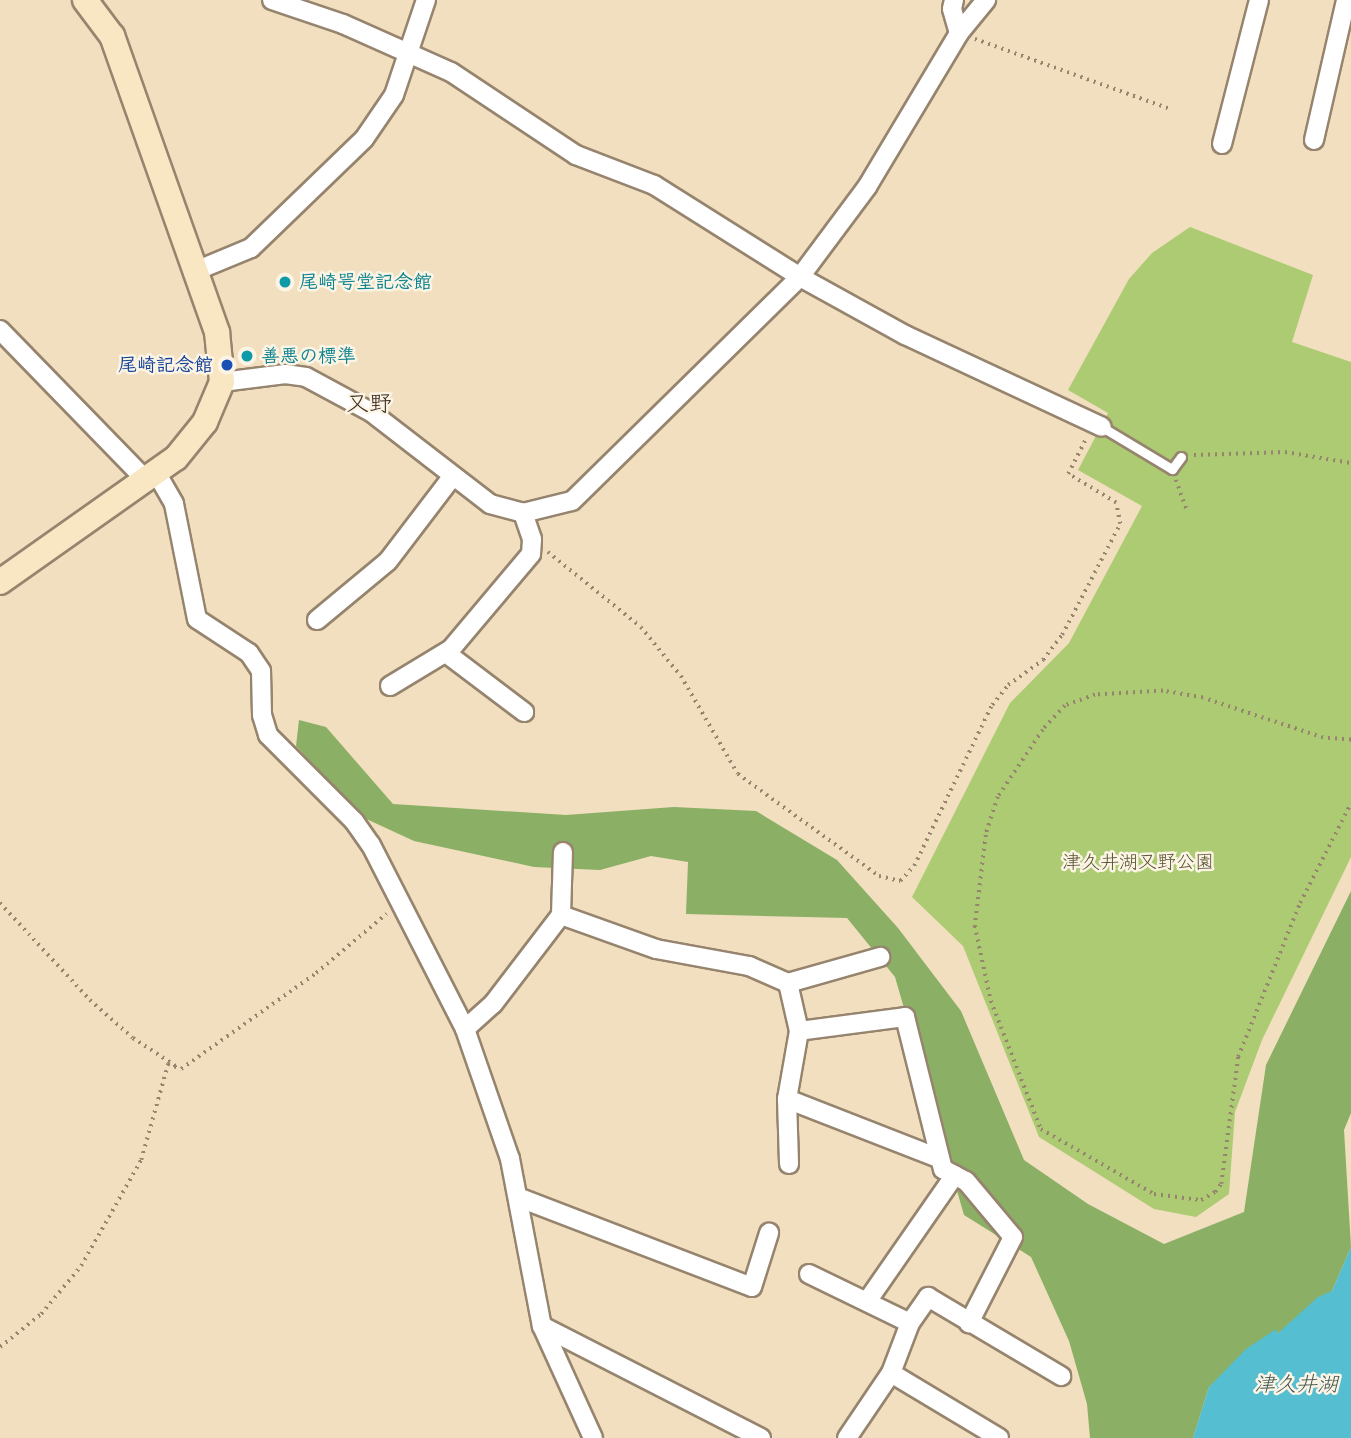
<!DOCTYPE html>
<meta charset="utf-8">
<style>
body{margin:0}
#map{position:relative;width:1351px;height:1438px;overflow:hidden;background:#f1dfbf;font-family:"Patrick Hand","Klee One",sans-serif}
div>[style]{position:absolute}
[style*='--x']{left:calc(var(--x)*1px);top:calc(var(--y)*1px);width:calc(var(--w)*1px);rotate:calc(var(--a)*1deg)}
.green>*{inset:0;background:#adcb73}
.forest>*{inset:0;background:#8aaf65}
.water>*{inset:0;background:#55bed1}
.path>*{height:3.5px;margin-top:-1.75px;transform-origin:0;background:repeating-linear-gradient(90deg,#96846e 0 2px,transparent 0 7px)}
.roads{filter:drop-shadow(2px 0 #96846e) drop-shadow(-2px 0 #96846e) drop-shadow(0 2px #96846e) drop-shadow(0 -2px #96846e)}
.lane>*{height:9px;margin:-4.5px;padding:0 4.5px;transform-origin:4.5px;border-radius:4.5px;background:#fff}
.street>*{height:18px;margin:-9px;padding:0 9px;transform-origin:9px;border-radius:9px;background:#fff}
.secondary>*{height:24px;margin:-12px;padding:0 12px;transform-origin:12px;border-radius:12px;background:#f9e7c3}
.dots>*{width:19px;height:19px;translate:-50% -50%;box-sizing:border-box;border:4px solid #fcf5e5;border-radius:50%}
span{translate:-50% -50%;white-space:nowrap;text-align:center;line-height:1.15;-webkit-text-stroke:5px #fcf5e5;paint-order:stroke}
.culture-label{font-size:19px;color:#0d838f;font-weight:700}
.left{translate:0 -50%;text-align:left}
.transit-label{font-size:19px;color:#164399;font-weight:700}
.right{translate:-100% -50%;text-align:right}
.park-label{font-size:19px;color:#585233}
.water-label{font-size:21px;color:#435654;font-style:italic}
.quarter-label{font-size:23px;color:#3b2a1e}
</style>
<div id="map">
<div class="green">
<i style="clip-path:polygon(1190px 227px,1313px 275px,1292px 342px,1351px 362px,1351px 857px,1262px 1040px,1235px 1112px,1229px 1194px,1196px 1217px,1154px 1209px,1039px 1137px,963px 946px,912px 897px,1010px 703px,1069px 643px,1142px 506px,1078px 470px,1108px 413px,1068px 390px,1129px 279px,1152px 253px)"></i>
</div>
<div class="forest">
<i style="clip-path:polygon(299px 720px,326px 727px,393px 804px,566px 815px,674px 807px,756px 811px,837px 860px,898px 928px,961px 1011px,1024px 1160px,1088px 1204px,1164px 1244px,1244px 1212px,1266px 1065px,1351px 891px,1351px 1113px,1344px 1130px,1351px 1247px,1332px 1291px,1209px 1387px,1193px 1438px,1090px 1438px,1087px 1404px,1069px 1341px,1031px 1257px,964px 1215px,895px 977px,847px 918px,686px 914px,688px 862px,651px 856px,600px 870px,534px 867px,414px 841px,362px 817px,296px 746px)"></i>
</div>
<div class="water">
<i style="clip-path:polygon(1351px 1247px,1351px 1438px,1193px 1438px,1209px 1387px,1246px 1349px,1276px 1329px,1277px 1334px,1318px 1297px,1332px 1291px)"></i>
</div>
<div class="path">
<i style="--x:975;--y:39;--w:205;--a:19.7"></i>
<i style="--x:1194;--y:455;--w:91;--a:-1.9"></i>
<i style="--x:1285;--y:452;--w:67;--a:9.5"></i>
<i style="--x:1176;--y:480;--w:32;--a:70"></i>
<i style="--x:548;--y:552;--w:119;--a:38.9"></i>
<i style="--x:641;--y:627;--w:63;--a:50.8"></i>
<i style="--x:681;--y:676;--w:113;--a:59.8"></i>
<i style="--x:738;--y:774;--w:174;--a:35.9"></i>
<i style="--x:879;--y:876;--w:22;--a:13"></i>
<i style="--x:900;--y:881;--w:21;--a:-47"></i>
<i style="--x:914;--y:866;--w:179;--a:-64.2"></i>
<i style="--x:992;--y:705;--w:26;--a:-51"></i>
<i style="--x:1008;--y:685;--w:43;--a:-35.5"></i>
<i style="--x:1043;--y:660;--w:31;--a:-53"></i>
<i style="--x:1062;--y:635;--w:125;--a:-62.4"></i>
<i style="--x:1120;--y:524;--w:21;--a:-101"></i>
<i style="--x:1116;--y:503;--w:56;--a:-148.9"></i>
<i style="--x:1068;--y:474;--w:38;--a:-63"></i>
<i style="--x:1351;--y:740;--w:28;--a:-176"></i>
<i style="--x:1323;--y:738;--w:126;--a:-161.6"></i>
<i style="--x:1203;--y:698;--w:41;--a:-170.1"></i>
<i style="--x:1163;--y:691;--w:68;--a:176.6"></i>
<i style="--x:1095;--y:695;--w:32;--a:160"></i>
<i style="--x:1065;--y:706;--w:33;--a:133"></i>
<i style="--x:1043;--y:730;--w:81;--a:123.9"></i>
<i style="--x:998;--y:797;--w:40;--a:108"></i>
<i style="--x:986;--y:835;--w:92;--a:96.9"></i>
<i style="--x:975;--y:926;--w:77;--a:78"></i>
<i style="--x:991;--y:1001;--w:137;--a:68.7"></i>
<i style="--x:1041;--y:1129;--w:130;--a:29.9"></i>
<i style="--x:1154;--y:1194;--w:47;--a:7.3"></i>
<i style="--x:1201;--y:1200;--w:16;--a:-30"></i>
<i style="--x:1215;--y:1192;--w:10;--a:-53"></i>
<i style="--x:1221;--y:1184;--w:128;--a:-82.4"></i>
<i style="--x:1238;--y:1057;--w:166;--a:-68.1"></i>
<i style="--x:1300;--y:903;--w:112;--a:-63"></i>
<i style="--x:0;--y:903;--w:132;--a:47.1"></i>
<i style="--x:90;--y:1000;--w:57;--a:41.5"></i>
<i style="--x:133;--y:1038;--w:51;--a:33.1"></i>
<i style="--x:181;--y:1069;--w:166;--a:-35.4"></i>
<i style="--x:316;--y:973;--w:92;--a:-40.1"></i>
<i style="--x:0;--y:1347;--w:53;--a:-38.8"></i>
<i style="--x:41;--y:1314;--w:62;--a:-50.2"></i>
<i style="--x:81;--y:1266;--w:122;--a:-60.5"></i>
<i style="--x:141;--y:1160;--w:100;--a:-74.3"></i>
<i style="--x:168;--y:1064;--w:14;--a:21"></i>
</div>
<div class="roads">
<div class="lane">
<i style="--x:1102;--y:427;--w:82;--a:31"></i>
<i style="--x:1172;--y:469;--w:15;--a:-53"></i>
</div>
<div class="street">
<i style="--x:272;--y:0;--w:75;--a:18.7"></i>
<i style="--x:343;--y:24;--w:118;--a:24"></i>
<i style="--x:451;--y:72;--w:150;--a:33.6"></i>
<i style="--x:576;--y:155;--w:84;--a:21"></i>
<i style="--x:654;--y:185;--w:173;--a:32.2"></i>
<i style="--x:800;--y:277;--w:120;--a:28.9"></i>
<i style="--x:905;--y:335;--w:217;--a:25"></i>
<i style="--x:954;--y:0;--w:9;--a:103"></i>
<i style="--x:952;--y:9;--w:25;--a:74"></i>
<i style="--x:1314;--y:140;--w:144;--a:-77.1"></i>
<i style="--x:1222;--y:144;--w:149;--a:-75.6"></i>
<i style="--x:193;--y:272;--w:63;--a:-22.5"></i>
<i style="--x:251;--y:248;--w:157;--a:-44"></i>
<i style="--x:364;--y:139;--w:53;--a:-55.7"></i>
<i style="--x:394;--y:95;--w:100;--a:-71.4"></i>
<i style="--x:0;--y:330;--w:211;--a:45.8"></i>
<i style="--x:222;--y:382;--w:64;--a:-7.2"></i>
<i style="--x:285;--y:374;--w:21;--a:8"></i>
<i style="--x:306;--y:377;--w:74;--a:28.3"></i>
<i style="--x:371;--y:412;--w:150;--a:37.7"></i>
<i style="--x:490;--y:504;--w:34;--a:15"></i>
<i style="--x:523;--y:513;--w:50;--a:-13.8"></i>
<i style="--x:572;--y:501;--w:320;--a:-44.5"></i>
<i style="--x:800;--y:277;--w:112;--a:-53.3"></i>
<i style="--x:867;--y:187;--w:179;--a:-59.1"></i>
<i style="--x:959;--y:33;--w:43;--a:-50.7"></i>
<i style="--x:157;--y:474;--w:34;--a:60"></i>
<i style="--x:174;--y:504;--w:117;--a:78.7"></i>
<i style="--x:197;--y:619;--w:62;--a:33.2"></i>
<i style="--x:249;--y:653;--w:22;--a:56"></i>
<i style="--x:261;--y:671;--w:44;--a:88.7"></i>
<i style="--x:262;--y:715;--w:21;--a:73"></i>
<i style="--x:268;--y:735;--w:122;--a:45"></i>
<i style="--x:354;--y:821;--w:29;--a:55"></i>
<i style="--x:371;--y:845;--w:207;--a:62.9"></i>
<i style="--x:465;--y:1029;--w:138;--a:70.9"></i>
<i style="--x:510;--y:1159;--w:170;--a:79.2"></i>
<i style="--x:542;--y:1326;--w:123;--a:65.5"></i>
<i style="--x:317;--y:620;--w:92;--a:-39.7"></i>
<i style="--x:388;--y:561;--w:106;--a:-52.7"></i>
<i style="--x:446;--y:653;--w:98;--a:37.1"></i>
<i style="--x:390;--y:686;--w:71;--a:-31.2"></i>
<i style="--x:451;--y:649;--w:124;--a:-49.9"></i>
<i style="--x:531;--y:554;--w:15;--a:-86"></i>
<i style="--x:532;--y:539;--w:28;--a:-109"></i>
<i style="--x:561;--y:915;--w:101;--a:19.7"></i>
<i style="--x:656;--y:949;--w:95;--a:10.4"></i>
<i style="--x:749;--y:966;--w:43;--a:23.6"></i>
<i style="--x:788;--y:983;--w:96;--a:-15.8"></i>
<i style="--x:788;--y:983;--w:49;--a:77.1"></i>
<i style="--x:799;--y:1031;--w:69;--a:100"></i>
<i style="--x:787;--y:1099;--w:65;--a:88.2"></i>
<i style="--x:465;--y:1029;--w:38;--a:-42"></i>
<i style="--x:493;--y:1004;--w:112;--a:-52.6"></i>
<i style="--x:561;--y:915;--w:63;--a:-88.2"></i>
<i style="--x:799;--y:1031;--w:107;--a:-7.5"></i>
<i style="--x:905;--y:1017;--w:157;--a:76"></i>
<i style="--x:943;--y:1169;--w:26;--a:28"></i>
<i style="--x:966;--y:1181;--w:73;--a:50"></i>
<i style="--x:1013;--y:1237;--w:97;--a:117.1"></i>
<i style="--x:787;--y:1099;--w:162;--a:21.3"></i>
<i style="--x:520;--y:1198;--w:248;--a:21"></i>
<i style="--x:752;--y:1287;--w:57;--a:-72.5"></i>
<i style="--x:809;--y:1274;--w:112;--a:25.9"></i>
<i style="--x:868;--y:1300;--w:152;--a:-55.2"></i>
<i style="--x:542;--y:1326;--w:246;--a:27.1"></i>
<i style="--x:891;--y:1373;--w:126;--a:31"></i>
<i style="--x:847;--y:1438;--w:78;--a:-55.9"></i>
<i style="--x:891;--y:1373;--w:53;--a:-69.2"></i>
<i style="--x:910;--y:1323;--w:32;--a:-55"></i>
<i style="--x:928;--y:1297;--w:155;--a:30.7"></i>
</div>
<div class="secondary">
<i style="--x:0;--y:582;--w:215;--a:-35.2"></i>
<i style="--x:176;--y:458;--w:46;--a:-51.1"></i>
<i style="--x:205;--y:422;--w:43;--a:-67"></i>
<i style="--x:222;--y:382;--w:50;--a:-95.7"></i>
<i style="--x:217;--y:332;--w:314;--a:-109.5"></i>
<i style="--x:112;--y:36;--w:45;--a:-126.9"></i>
</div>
</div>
<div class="dots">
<i style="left:285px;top:282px;background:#0f9aa8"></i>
<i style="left:247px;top:356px;background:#0f9aa8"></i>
<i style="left:227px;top:365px;background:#1a4fb4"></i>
</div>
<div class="culture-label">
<span class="left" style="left:299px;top:282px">尾崎咢堂記念館</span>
<span class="left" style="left:261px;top:356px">善悪の標準</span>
</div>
<div class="transit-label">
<span class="right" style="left:213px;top:365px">尾崎記念館</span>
</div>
<div class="park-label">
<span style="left:1138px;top:862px">津久井湖又野公園</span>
</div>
<div class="water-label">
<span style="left:1296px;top:1384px">津久井湖</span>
</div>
<div class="quarter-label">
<span style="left:369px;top:403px">又野</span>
</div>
</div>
